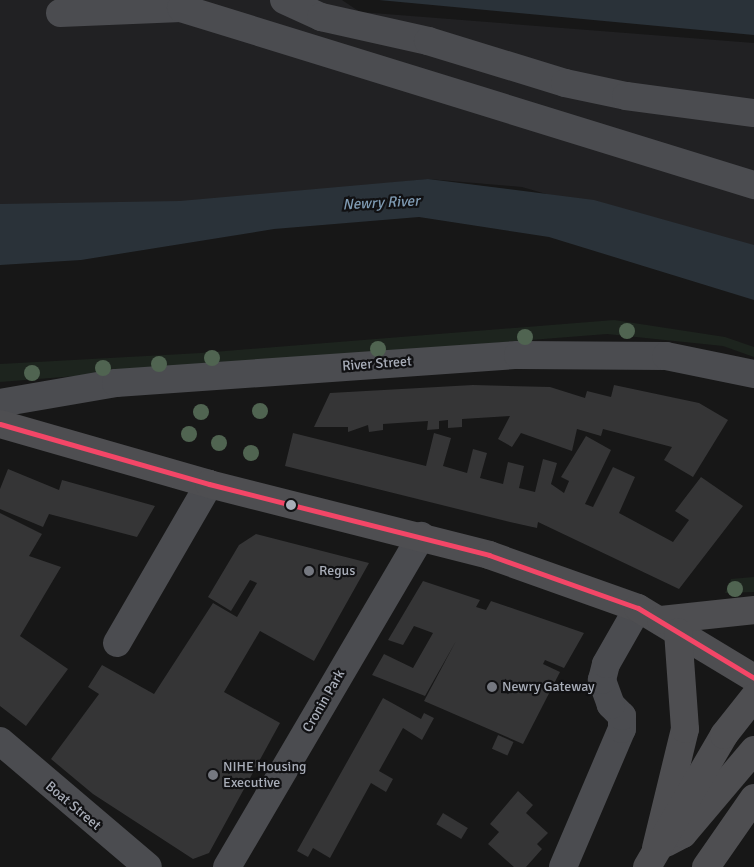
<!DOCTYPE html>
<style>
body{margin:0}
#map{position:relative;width:754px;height:867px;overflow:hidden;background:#171717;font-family:Signika,sans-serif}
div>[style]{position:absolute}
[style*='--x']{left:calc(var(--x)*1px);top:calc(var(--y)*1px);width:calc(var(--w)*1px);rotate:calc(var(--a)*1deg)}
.built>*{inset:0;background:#212123}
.green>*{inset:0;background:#1d241e}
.water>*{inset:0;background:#2a3239}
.building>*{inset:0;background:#353536;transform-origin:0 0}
.minor>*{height:28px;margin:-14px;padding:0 14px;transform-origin:14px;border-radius:14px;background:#4b4c50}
.highway>*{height:28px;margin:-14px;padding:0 14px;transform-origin:14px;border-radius:14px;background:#4e4e51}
.bus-1>*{height:5px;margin:-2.5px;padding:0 2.5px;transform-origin:2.5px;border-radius:2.5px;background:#f34667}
.trees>*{width:16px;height:16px;margin:-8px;border-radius:50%;background:#506451}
.dots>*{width:14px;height:14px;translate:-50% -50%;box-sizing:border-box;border:2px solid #111113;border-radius:50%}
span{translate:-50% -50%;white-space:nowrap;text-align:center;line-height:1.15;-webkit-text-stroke:4.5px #111113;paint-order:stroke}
.street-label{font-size:14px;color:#a8adb8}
.poi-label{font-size:14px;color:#a8adb8}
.left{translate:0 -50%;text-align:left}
.water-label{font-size:15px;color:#7f9bb3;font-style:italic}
</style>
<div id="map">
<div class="built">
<i style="clip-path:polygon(0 0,342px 0,360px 12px,754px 43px,754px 254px,522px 187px,428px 179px,72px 217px,0 209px)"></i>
</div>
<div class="green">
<i style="clip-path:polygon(614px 320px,725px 337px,754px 347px,754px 357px,723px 346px,607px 334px,0 382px,0 364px,201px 353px)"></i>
<i style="clip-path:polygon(754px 577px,754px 592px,725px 593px,731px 579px)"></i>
</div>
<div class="water">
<i style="clip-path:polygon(379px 0,754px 0,754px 35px)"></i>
<i style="clip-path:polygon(428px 179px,594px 200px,754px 245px,754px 300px,549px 237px,419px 217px,274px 229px,81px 260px,0 265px,0 204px,180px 201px)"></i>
</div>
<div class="building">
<i style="clip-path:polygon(473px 385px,550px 387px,585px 398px,587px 391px,611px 397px,614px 385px,699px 403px,728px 420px,693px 477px,664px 460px,672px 447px,603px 429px,601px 436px,577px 429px,572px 451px,521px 433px,512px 447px,498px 439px,510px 416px,462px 419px,462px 427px,448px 428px,448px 420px,439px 421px,439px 429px,427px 430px,428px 421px,383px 424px,383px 430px,369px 432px,368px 425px,348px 432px,348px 427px,314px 427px,330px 393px)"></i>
<i style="clip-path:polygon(293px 433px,426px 466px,434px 433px,451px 438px,443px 466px,467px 473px,473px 449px,487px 453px,480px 478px,503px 484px,508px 462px,524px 466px,519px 488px,535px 492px,543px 459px,557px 463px,551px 484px,564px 493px,569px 481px,561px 477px,586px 436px,611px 450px,585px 504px,593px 507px,613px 467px,635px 477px,619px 513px,673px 542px,689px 520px,675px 511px,701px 477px,743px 506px,679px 589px,538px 522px,537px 528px,510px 522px,285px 466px)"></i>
<i style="clip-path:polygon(8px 469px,59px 490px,62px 480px,155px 506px,137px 537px,49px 514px,43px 527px,0 509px,0 489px)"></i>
<i style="clip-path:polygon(0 513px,42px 534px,29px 556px,61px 567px,20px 636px,68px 669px,26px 726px,0 706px)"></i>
<i style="clip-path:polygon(256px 534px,369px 563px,314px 661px,260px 631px,224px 692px,280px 723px,209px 853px,193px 859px,93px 794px,51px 759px,99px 694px,88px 687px,102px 665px,154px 694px,213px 603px,237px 617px,257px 583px,250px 580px,231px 611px,208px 597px,239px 545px)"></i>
<i style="clip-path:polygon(423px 581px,480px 600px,476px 607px,486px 610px,491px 601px,584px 633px,564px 668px,545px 660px,543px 664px,560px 672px,523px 744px,424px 701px,456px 641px,425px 696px,372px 675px,384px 654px,413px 668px,433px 633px,414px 626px,403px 645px,388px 640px)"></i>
<i style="clip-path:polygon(383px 698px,421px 719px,424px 713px,434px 718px,422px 740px,403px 728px,379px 771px,393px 779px,386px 792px,371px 783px,330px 858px,313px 848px,308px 857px,297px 851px)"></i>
<i style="left:498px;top:735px;width:17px;height:15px;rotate:24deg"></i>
<i style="clip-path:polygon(518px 791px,533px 805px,526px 813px,548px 833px,537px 844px,542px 849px,526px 867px,514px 867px,488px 844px,499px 832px,490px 824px)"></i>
<i style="left:443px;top:813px;width:29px;height:13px;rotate:31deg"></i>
</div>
<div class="minor">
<i style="--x:284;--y:0;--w:41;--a:24.7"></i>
<i style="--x:321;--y:17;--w:110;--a:12.6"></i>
<i style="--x:428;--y:41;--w:143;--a:17"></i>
<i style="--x:565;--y:83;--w:62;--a:12"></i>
<i style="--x:626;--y:96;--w:129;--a:7.6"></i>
<i style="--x:60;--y:13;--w:121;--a:-2.4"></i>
<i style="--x:181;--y:8;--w:600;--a:17.17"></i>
<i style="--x:0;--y:403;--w:118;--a:-9.8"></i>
<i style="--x:116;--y:383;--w:403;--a:-4"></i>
<i style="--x:518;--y:355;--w:148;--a:0.4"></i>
<i style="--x:666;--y:356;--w:90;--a:11.6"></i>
<i style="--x:117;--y:643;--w:184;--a:-59.9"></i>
<i style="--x:0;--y:741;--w:194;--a:40.4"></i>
<i style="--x:227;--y:867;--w:384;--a:-59.6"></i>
<i style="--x:563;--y:867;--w:150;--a:-66.9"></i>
<i style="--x:622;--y:729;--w:13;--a:-90"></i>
<i style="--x:622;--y:716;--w:16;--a:-135"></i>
<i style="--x:611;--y:705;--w:27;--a:-110"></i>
<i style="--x:602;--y:680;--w:16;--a:-76"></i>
<i style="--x:606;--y:664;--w:64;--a:-60.3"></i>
</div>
<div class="highway">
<i style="--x:0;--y:424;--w:217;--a:16"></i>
<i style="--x:209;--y:484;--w:289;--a:14.2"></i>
<i style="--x:489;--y:555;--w:158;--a:19.6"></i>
<i style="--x:638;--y:608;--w:135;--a:31.1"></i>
<i style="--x:661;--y:620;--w:94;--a:-6.1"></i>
<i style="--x:666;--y:843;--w:19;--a:-28"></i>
<i style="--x:683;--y:834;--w:110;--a:-49.8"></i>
<i style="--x:656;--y:848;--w:122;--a:-76.3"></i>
<i style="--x:685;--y:729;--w:97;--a:-94.1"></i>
<i style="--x:647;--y:867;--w:153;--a:-59.7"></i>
<i style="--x:724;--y:735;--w:48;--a:-51.7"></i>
<i style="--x:706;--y:867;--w:84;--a:-55.2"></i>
</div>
<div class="bus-1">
<i style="--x:0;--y:424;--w:217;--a:16"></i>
<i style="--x:209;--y:484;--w:289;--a:14.2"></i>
<i style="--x:489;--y:555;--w:158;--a:19.6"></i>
<i style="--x:638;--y:608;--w:135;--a:31.1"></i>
</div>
<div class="trees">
<i style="left:627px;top:331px"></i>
<i style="left:525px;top:337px"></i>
<i style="left:378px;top:349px"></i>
<i style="left:212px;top:358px"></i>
<i style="left:159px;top:364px"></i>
<i style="left:103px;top:368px"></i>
<i style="left:32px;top:373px"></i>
<i style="left:260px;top:411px"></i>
<i style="left:201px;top:412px"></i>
<i style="left:189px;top:434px"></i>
<i style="left:219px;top:443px"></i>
<i style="left:251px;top:453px"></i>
<i style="left:735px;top:589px"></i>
</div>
<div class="dots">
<i style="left:291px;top:505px;background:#a8adb8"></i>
<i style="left:309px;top:571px;background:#757880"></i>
<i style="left:492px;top:687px;background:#757880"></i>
<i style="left:213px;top:775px;background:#757880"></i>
</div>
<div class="street-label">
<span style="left:377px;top:364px;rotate:-4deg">River Street</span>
<span style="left:324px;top:701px;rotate:-60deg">Cronin Park</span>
<span style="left:73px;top:806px;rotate:40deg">Boat Street</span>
</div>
<div class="poi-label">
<span class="left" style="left:319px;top:571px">Regus</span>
<span class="left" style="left:502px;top:687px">Newry Gateway</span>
<span class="left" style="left:223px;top:775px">NIHE Housing<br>Executive</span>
</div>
<div class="water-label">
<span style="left:381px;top:203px;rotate:-3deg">Newry River</span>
</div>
</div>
